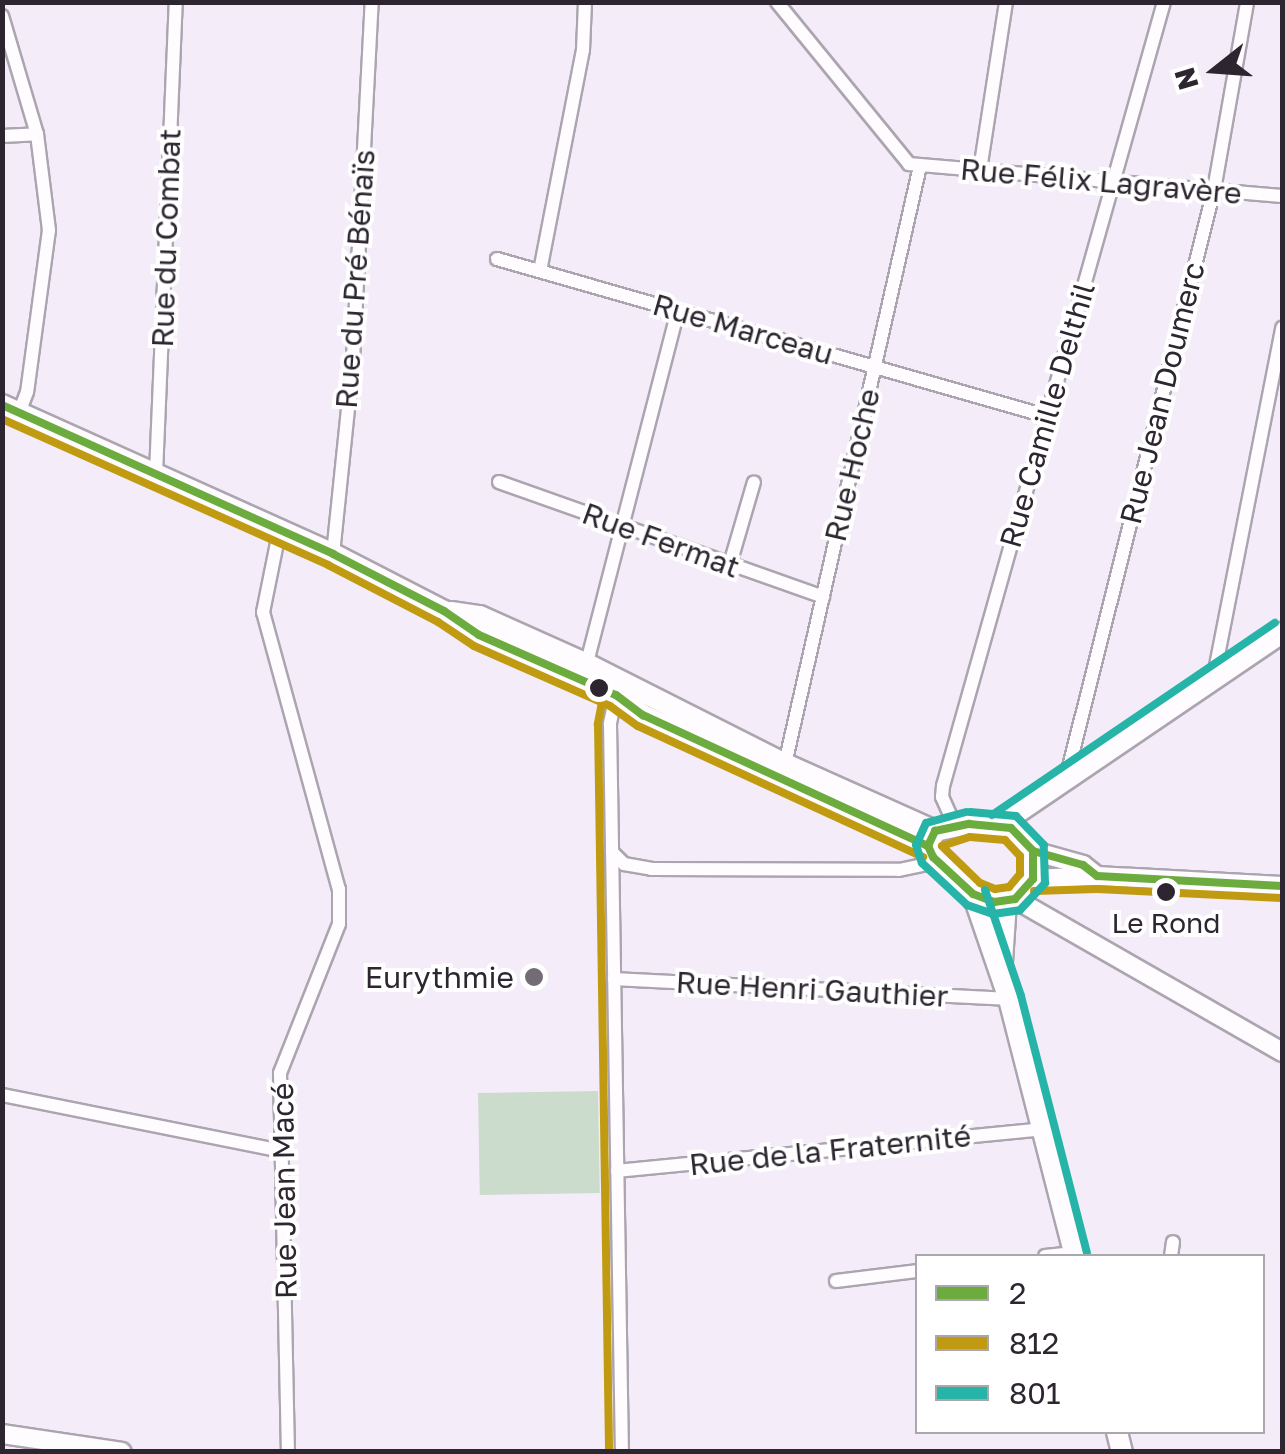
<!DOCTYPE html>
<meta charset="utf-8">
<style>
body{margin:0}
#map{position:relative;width:1285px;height:1454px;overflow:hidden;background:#f5ecf9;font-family:"Golos Text",sans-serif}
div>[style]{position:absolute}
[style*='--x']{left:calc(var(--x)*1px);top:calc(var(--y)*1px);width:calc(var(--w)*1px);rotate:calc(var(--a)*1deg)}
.green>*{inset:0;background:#cbdbcc;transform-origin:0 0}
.roads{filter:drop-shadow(2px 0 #aca5b0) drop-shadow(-2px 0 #aca5b0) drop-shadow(0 2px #aca5b0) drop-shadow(0 -2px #aca5b0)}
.street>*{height:12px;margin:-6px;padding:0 6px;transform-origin:6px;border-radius:6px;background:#fefcfe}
.secondary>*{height:18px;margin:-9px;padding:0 9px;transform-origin:9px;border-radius:9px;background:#fefcfe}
.primary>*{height:20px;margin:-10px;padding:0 10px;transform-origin:10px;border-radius:10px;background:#fefcfe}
.bus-1>*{height:8px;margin:-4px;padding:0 4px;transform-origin:4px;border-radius:4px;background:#6cab3d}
.bus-2>*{height:8px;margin:-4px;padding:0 4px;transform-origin:4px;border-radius:4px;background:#c09b12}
.bus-3>*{height:8px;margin:-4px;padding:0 4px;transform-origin:4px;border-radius:4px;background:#25b4a7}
.dots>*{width:28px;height:28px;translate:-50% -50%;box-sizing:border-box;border:5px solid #fff;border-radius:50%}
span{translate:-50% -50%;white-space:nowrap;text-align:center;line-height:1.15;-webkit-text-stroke:8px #fff;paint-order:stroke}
.bus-label{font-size:28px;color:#2d2530}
.street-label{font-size:30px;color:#2d2530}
.poi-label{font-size:30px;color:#2d2530}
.right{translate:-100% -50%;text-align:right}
.frame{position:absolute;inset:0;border:5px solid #2d2530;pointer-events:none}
.legend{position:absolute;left:915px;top:1254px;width:350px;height:180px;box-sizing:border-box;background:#fff;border:2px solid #aba8ac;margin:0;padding:12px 18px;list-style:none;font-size:30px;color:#2d2530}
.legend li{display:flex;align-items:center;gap:20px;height:50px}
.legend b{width:50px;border:2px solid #aba8ac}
.north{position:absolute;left:1165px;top:20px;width:100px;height:100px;-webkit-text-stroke:8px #fff;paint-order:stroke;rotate:253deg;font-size:28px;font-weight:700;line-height:40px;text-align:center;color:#2d2530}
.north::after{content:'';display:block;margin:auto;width:35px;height:45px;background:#2d2530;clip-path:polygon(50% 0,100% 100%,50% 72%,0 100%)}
</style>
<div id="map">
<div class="green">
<i style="left:598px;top:1091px;width:102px;height:120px;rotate:89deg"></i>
</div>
<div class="roads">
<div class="street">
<i style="--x:777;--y:2;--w:209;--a:50.8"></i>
<i style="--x:909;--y:164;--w:374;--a:4.9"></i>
<i style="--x:2;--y:16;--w:123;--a:73.5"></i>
<i style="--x:37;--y:134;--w:97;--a:82.9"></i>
<i style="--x:49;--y:230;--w:163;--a:97.7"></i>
<i style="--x:27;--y:392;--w:22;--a:111"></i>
<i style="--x:2;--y:136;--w:35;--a:-3"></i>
<i style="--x:980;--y:170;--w:170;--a:-81.2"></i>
<i style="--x:497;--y:259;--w:571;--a:15.96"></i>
<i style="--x:540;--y:271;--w:225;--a:-79"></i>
<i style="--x:583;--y:50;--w:48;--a:-87.6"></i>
<i style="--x:156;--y:474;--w:472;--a:-87.6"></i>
<i style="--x:499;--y:482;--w:344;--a:19.5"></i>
<i style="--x:279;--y:533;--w:81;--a:101.4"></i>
<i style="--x:263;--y:612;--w:287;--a:74.7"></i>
<i style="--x:339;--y:889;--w:35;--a:90"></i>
<i style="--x:339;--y:924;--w:160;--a:111.6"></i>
<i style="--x:280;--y:1073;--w:379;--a:88.8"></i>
<i style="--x:333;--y:554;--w:196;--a:-84.1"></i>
<i style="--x:353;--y:359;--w:358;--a:-87"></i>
<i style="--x:730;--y:564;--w:85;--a:-73.7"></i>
<i style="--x:585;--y:670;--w:372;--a:-75.5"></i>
<i style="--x:1213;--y:681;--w:360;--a:-78.9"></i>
<i style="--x:616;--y:695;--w:30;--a:102"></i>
<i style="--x:610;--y:724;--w:728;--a:89.06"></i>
<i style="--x:785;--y:764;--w:613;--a:-77.28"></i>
<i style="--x:1066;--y:779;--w:607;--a:-75.9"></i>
<i style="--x:1214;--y:190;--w:191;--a:-80"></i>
<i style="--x:955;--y:826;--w:32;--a:-114"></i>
<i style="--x:942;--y:797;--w:11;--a:-85"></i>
<i style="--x:943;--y:786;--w:815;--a:-74.26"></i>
<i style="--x:612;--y:852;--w:17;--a:45"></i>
<i style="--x:624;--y:864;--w:27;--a:10"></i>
<i style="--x:651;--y:869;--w:248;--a:0.2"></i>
<i style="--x:899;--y:870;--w:39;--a:-12"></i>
<i style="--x:614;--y:979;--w:396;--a:2.9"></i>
<i style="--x:2;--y:1095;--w:285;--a:11.3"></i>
<i style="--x:617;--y:1171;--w:429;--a:-5.6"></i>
<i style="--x:1045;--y:1256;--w:29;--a:-6"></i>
<i style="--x:1171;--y:1256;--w:14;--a:-82"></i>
<i style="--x:836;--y:1281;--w:83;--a:-7"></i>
</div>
<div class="secondary">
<i style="--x:1033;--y:851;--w:52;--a:15.6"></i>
<i style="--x:1083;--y:865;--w:18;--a:38"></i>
<i style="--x:1033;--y:879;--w:64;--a:-2.7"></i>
<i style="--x:1097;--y:876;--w:185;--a:3.1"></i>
<i style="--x:1015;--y:899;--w:308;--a:29.8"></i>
<i style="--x:2;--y:1434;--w:121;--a:8.5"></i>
</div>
<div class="primary">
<i style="--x:2;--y:405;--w:363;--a:24.2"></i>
<i style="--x:333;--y:554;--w:125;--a:27.2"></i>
<i style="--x:444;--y:611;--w:42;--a:34.4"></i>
<i style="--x:479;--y:635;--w:150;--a:23.7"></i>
<i style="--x:616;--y:695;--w:34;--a:37"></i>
<i style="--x:643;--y:715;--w:314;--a:24.7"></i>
<i style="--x:451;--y:612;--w:29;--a:8"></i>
<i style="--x:480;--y:616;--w:120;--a:24.2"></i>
<i style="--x:589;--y:665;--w:220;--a:26.8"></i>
<i style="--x:785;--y:764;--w:164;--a:24.1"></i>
<i style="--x:969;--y:824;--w:42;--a:5.4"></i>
<i style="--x:1011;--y:828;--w:32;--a:46"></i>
<i style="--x:1033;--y:851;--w:28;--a:90"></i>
<i style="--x:1033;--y:879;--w:27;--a:132"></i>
<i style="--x:1015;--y:899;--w:21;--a:172"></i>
<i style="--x:994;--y:902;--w:22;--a:-159"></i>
<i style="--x:973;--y:894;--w:54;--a:-137.2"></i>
<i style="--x:933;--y:857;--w:12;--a:-114"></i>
<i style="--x:928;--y:846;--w:17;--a:-65"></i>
<i style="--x:935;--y:831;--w:35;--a:-12"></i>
<i style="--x:999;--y:825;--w:342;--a:-34.2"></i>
<i style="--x:973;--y:894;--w:111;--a:71.1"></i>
<i style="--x:1009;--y:999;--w:265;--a:75.6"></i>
<i style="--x:1002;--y:962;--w:61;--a:-86.2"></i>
<i style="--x:1117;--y:1432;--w:21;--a:76"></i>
</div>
</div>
<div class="bus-1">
<i style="--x:2;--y:405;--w:363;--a:24.2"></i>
<i style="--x:333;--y:554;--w:125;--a:27.2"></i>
<i style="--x:444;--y:611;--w:42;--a:34.4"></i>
<i style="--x:479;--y:635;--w:150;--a:23.7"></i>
<i style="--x:616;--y:695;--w:34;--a:37"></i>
<i style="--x:643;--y:715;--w:314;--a:24.7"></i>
<i style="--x:969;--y:824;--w:42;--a:5.4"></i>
<i style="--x:1011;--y:828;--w:32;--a:46"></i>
<i style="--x:1033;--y:851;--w:28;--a:90"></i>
<i style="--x:1033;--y:879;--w:27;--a:132"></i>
<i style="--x:1015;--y:899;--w:21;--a:172"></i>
<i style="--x:994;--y:902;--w:22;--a:-159"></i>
<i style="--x:973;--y:894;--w:54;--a:-137.2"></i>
<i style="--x:933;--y:857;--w:12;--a:-114"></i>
<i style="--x:928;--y:846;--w:17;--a:-65"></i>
<i style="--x:935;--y:831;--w:35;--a:-12"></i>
<i style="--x:1033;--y:851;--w:52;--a:15.6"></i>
<i style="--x:1083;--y:865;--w:18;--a:38"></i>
<i style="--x:1097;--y:876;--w:185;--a:3.1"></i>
</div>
<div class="bus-2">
<i style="--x:2;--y:419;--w:357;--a:24.1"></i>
<i style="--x:328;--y:565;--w:124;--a:27.4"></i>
<i style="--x:438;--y:622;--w:43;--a:33.7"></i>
<i style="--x:474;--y:646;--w:149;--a:23.8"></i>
<i style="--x:610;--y:706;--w:34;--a:36"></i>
<i style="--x:638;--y:726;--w:314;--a:24.7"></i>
<i style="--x:604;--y:692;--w:33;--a:101"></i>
<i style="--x:598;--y:724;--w:728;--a:89.13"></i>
<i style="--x:970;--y:837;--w:35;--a:5"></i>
<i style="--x:1005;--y:840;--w:22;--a:47"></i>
<i style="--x:1020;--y:856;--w:18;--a:90"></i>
<i style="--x:1020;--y:874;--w:17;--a:130"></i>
<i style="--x:1009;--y:887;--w:14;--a:172"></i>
<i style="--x:995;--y:889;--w:16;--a:-158"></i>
<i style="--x:980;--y:883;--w:53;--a:-135.8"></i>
<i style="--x:942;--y:846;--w:29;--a:-18"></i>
<i style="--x:1034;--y:891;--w:63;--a:-1.8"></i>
<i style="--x:1097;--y:889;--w:184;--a:2.8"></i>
</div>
<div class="bus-3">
<i style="--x:966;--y:812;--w:41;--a:164.6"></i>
<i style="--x:926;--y:823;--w:24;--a:114"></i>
<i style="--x:916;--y:845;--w:19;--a:72"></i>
<i style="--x:922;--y:863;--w:62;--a:43"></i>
<i style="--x:967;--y:905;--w:28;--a:19"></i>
<i style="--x:993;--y:914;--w:27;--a:-8"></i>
<i style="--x:1020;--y:910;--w:37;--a:-47"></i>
<i style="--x:1045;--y:883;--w:38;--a:-92"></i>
<i style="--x:1044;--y:845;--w:40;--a:-134"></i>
<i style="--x:1016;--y:816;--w:46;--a:-175"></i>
<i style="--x:992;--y:815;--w:342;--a:-34.2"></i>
<i style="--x:985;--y:890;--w:112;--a:71.2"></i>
<i style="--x:1021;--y:996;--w:265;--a:75.6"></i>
</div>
<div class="dots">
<i style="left:599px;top:688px;background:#2d2530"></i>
<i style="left:1166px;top:892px;background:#2d2530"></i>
<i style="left:534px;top:977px;background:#736b76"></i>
</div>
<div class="bus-label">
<span style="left:1166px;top:923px">Le Rond</span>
</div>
<div class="street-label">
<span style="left:1101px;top:181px;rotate:5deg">Rue Félix Lagravère</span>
<span style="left:166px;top:238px;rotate:-88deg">Rue du Combat</span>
<span style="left:355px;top:279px;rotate:-86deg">Rue du Pré Bénaïs</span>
<span style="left:743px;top:329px;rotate:16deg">Rue Marceau</span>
<span style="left:1162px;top:393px;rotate:-76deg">Rue Jean Doumerc</span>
<span style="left:1047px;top:415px;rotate:-74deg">Rue Camille Delthil</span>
<span style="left:852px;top:465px;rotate:-77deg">Rue Hoche</span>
<span style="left:661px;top:540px;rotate:20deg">Rue Fermat</span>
<span style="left:812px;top:989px;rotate:3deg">Rue Henri Gauthier</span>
<span style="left:830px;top:1150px;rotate:-6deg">Rue de la Fraternité</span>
<span style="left:284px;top:1191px;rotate:-91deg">Rue Jean Macé</span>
</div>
<div class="poi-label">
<span class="right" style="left:514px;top:977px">Eurythmie</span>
</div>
<div class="frame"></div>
<ul class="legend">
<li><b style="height:12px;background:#6cab3d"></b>2</li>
<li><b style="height:12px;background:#c09b12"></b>812</li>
<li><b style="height:12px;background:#25b4a7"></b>801</li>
</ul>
<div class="north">N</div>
</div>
